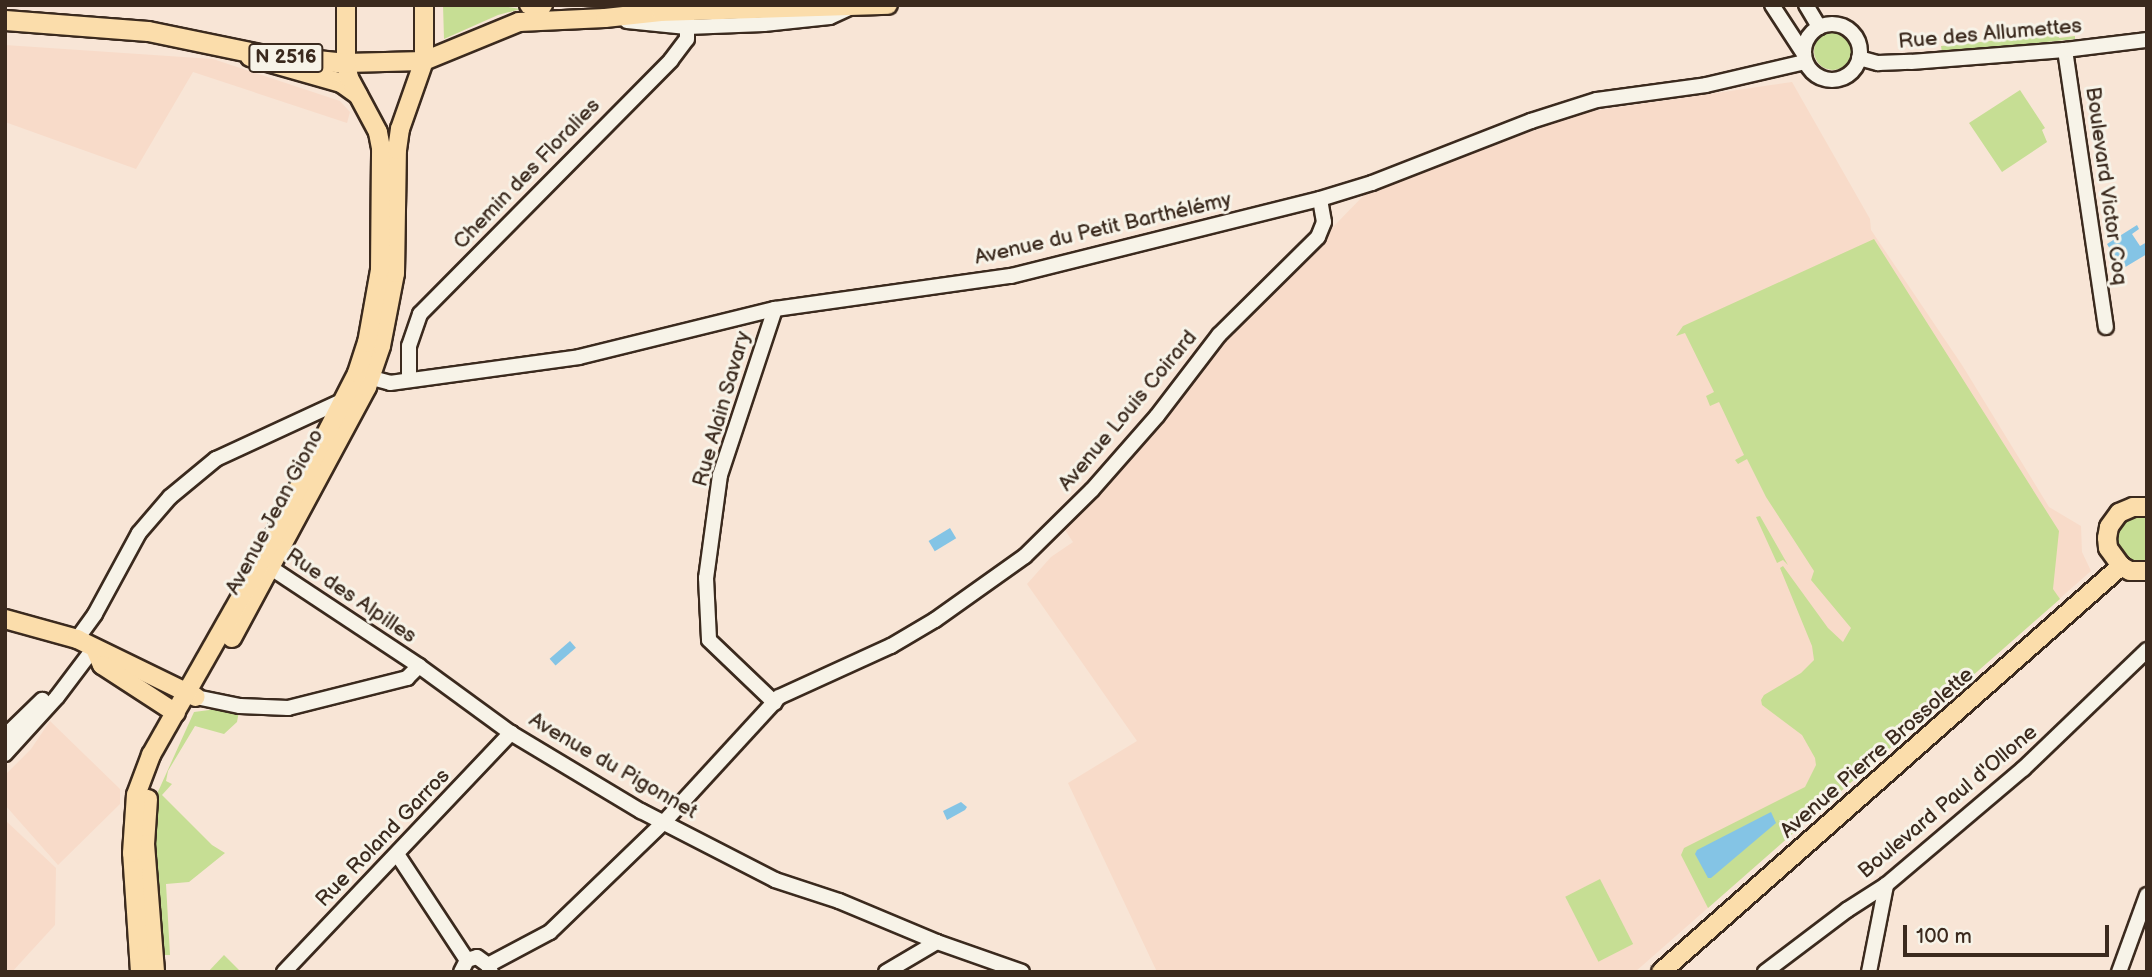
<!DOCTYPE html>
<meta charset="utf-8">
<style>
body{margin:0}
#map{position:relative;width:2152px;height:977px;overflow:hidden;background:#f8e5d6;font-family:"Balsamiq Sans",sans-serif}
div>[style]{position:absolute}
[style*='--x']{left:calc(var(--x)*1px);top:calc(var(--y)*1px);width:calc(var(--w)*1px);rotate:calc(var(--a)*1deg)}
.built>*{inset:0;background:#f8dbc9}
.green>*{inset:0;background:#c6de94;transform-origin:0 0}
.round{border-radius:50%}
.water>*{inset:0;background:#84c4e5;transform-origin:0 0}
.roads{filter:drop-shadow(2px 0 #3b2a1e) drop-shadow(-2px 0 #3b2a1e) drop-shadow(0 2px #3b2a1e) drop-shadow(0 -2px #3b2a1e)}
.minor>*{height:14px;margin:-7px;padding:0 7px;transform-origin:7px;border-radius:7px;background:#f7f3e8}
.minor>.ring{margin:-7px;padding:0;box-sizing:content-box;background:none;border:14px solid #f7f3e8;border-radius:50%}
.major>*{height:18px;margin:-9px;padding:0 9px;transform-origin:9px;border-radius:9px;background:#fbddab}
.highway>*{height:19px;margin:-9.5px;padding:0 9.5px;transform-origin:9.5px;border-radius:9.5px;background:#fbddab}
span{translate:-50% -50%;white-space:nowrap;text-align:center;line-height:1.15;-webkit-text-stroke:6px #f7f3e8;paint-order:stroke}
.shield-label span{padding:2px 5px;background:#f7f3e8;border:2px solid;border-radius:5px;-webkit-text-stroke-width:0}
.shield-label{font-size:19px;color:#3b2a1e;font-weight:700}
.street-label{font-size:21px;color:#3b2a1e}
.frame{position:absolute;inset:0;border:7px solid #3b2a1e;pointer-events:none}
.scale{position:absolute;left:1903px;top:925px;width:206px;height:32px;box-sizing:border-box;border:4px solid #3b2a1e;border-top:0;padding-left:9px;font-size:21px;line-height:24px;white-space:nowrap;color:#3b2a1e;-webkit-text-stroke:5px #f7f3e8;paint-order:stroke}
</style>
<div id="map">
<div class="built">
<i style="clip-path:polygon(5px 45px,213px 59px,340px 101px,350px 112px,347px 123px,193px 72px,136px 169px,5px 122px)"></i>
<i style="clip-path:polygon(1792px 82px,1870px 219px,1871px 230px,1962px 365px,2049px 507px,2081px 526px,2082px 552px,2091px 571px,1635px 972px,1157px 972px,1068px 783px,1137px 741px,1027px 584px,1051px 557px,1073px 542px,1063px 527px,1164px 420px,1229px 334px,1368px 191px,1585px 112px)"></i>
<i style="clip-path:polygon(50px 721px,120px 789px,120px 804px,58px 865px,5px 805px,5px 775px,31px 749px)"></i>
<i style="clip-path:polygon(5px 820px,56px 868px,55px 925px,12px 972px,5px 972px)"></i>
</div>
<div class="green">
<i style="clip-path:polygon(443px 5px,494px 5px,521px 9px,498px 15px,444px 39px)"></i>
<i class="round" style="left:1814px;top:32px;width:38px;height:38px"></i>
<i style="clip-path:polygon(2058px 34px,2059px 38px,2075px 36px,2075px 39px,1942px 53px,1941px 46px)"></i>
<i style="clip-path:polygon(2020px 90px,2045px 128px,2042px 130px,2047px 142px,2002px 172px,1969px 123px)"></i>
<i style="clip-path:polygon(1874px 239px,2059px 531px,2053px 589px,2060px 599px,1708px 908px,1681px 855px,1684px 848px,1805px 787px,1816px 765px,1815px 758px,1802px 735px,1762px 705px,1761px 700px,1764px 695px,1801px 673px,1814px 660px,1812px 646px,1780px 568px,1783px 566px,1828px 628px,1843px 642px,1851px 628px,1811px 580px,1814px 571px,1766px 497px,1747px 459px,1738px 464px,1735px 460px,1744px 455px,1719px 402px,1710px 406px,1706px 396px,1714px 392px,1685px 333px,1676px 336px,1683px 326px)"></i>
<i style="clip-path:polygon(2129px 515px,2147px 515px,2147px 561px,2132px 561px,2125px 558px,2115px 544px,2117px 527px)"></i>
<i style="clip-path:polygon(1760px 516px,1788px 565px,1783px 560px,1777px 563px,1756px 517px)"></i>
<i style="clip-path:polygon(240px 706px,237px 722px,224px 734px,195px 726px,168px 771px,166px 781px,172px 784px,162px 795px,212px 845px,225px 853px,189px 882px,166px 884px,170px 955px,159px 955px,152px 805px,194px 712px)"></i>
<i style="left:1600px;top:879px;width:73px;height:39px;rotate:63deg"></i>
<i style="clip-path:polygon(224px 955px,241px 972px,208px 972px)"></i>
</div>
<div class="water">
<i style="clip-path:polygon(2137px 225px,2139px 229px,2132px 234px,2140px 246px,2147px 242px,2147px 254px,2122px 269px,2107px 244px)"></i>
<i style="left:950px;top:528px;width:12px;height:25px;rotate:59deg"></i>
<i style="left:570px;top:641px;width:9px;height:27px;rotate:49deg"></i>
<i style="clip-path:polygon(961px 802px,967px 807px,965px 810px,947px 820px,943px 811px)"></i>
<i style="clip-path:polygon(1771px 812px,1776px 823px,1711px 878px,1708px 878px,1695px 854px,1697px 850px)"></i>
</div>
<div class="roads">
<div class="minor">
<i style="--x:1772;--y:5;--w:59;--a:56.9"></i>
<i style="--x:1806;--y:5;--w:26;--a:59"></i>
<i style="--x:627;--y:21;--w:60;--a:5.7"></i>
<i style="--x:687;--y:27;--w:77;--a:-2.2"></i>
<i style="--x:764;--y:24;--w:66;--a:-6.1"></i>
<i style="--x:830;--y:17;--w:21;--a:-25"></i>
<i class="ring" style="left:1804px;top:24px;width:42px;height:42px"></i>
<i style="--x:2065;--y:50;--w:280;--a:81.6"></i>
<i style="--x:1859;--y:58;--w:20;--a:15"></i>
<i style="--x:1878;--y:63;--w:33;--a:-2"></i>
<i style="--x:1911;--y:62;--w:154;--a:-4.5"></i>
<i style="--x:2065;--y:50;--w:83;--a:-7"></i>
<i style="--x:775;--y:309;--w:175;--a:108.3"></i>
<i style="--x:720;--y:475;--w:104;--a:97.7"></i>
<i style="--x:706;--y:578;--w:62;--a:87.2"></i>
<i style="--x:709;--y:640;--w:91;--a:43.7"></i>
<i style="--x:361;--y:375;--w:30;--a:15"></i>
<i style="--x:390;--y:383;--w:191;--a:-7.8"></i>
<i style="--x:579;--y:357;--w:202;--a:-13.8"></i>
<i style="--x:775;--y:309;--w:238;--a:-8"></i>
<i style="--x:1011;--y:276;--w:318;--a:-14"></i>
<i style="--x:1320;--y:199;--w:54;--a:-17.1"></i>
<i style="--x:1372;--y:183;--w:171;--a:-21.3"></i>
<i style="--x:1531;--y:121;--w:69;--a:-17.7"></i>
<i style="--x:1597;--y:100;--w:110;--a:-7.8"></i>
<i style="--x:1706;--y:85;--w:102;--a:-13.1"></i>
<i style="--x:409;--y:379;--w:33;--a:-90"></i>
<i style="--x:409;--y:346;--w:34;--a:-71"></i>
<i style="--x:420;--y:314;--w:357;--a:-45.3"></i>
<i style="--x:671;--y:60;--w:26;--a:-53"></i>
<i style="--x:687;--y:39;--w:34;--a:-90"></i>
<i style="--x:262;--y:562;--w:188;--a:33.5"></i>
<i style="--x:419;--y:666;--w:114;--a:36.1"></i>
<i style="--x:511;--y:733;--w:152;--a:31"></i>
<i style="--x:641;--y:811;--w:151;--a:27.2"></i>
<i style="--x:775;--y:880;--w:67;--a:18.2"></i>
<i style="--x:839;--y:901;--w:106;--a:22.7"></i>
<i style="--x:937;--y:942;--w:90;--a:19.4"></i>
<i style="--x:77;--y:639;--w:31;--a:-54"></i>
<i style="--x:95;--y:614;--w:92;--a:-61.5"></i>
<i style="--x:139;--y:533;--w:48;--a:-49.3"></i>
<i style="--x:170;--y:497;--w:60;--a:-39.6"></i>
<i style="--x:216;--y:459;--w:143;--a:-24.8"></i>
<i style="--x:196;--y:697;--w:45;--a:11.6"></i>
<i style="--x:240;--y:706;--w:48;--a:2.4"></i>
<i style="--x:288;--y:708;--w:123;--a:-14.1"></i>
<i style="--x:407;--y:678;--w:17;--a:-45"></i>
<i style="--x:5;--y:736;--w:52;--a:-44.2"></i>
<i style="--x:5;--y:754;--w:77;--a:-47.6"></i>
<i style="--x:57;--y:697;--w:61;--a:-52.9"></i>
<i style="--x:397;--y:854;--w:127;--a:56.6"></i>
<i style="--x:488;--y:965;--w:70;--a:-28"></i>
<i style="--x:550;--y:932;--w:157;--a:-44"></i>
<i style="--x:663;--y:823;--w:171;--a:-47.4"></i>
<i style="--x:779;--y:697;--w:123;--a:-24.5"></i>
<i style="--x:891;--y:646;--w:51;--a:-30.6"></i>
<i style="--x:935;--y:620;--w:110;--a:-35.4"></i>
<i style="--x:1025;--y:556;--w:94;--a:-44.6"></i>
<i style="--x:1092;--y:490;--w:98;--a:-48.7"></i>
<i style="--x:1157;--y:416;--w:102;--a:-52.6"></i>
<i style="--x:1219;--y:335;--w:139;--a:-44.7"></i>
<i style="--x:1318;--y:237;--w:16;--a:-68"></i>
<i style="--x:1324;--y:222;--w:23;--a:-100"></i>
<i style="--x:284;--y:972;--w:330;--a:-46.5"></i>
<i style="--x:461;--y:972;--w:13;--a:-63"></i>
<i style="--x:467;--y:960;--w:10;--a:-17"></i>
<i style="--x:477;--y:957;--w:14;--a:36"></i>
<i style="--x:488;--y:965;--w:8;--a:67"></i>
<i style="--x:886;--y:972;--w:59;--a:-30.5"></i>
<i style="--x:1765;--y:972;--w:103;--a:-37.1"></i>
<i style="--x:1847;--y:910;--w:46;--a:-32.7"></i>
<i style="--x:1886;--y:885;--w:180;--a:-40.3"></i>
<i style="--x:2023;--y:769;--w:172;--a:-43.8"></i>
<i style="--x:1869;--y:972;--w:89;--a:-78.9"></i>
<i style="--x:2119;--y:972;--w:82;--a:-70"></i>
</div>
<div class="major">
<i style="--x:529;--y:5;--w:14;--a:0"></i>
<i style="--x:250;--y:57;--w:95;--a:15.9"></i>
<i style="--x:341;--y:83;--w:21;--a:35"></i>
<i style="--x:346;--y:63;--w:78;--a:-1.5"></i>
<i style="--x:424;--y:61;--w:103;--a:-22.3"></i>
<i style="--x:519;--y:22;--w:86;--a:-2.7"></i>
<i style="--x:605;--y:18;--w:56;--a:-6.1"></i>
<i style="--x:661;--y:12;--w:227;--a:-1.8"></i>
<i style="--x:2147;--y:507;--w:14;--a:180"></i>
<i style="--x:2133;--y:507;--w:15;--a:157"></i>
<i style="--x:2119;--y:513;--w:17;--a:126"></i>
<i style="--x:2109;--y:527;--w:11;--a:100"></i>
<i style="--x:2107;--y:538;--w:10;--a:84"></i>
<i style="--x:2108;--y:548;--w:22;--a:54"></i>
<i style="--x:2121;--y:566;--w:10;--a:29"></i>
<i style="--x:2130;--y:571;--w:17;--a:0"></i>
<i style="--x:5;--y:619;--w:75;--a:15.5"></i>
<i style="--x:77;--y:639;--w:132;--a:26"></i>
<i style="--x:232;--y:638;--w:285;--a:-61.7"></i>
<i style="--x:367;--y:387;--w:43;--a:-71.1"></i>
<i style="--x:381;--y:346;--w:74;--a:-79.1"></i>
<i style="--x:395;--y:273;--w:123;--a:-89.1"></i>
<i style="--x:397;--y:150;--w:21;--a:-82"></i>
<i style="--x:400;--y:129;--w:72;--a:-70.6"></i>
<i style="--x:424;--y:61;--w:56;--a:-90"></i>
<i style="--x:96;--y:651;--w:15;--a:67"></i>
<i style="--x:102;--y:665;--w:88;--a:33"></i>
<i style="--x:148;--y:799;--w:45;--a:93.8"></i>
<i style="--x:145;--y:844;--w:128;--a:85.5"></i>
<i style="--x:140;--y:972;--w:119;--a:-93.8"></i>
<i style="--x:132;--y:853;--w:58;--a:-86.1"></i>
<i style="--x:136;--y:795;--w:43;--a:-69.4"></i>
<i style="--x:151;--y:755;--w:223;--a:-60.4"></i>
<i style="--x:261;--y:561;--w:211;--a:-62.9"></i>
<i style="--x:357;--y:373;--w:32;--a:-72"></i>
<i style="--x:367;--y:343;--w:74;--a:-79.9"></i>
<i style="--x:380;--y:270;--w:122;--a:-89.5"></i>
<i style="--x:381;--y:148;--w:16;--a:-101"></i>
<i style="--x:378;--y:132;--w:61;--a:-118.2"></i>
<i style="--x:349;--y:78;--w:15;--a:-101"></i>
<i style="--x:346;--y:63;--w:58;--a:-90"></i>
<i style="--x:1661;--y:972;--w:614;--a:-41.43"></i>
</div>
<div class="highway">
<i style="--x:5;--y:20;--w:143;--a:4.4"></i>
<i style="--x:148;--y:31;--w:113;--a:11.7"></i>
<i style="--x:259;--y:54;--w:87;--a:5.9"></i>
</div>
</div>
<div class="shield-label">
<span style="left:286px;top:58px">N 2516</span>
</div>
<div class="street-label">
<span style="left:1990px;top:34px;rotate:-5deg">Rue des Allumettes</span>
<span style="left:527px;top:174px;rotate:-46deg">Chemin des Floralies</span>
<span style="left:2106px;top:186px;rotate:82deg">Boulevard Victor Coq</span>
<span style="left:1103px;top:229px;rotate:-13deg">Avenue du Petit Barthélémy</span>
<span style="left:722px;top:409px;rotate:-74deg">Rue Alain Savary</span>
<span style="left:1128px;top:411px;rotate:-50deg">Avenue Louis Coirard</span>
<span style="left:275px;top:512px;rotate:-62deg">Avenue Jean Giono</span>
<span style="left:351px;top:596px;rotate:34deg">Rue des Alpilles</span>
<span style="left:1877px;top:753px;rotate:-41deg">Avenue Pierre Brossolette</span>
<span style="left:613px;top:766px;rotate:30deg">Avenue du Pigonnet</span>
<span style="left:1948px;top:802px;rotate:-40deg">Boulevard Paul d'Ollone</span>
<span style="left:383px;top:838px;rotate:-46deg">Rue Roland Garros</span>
</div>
<div class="frame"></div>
<div class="scale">100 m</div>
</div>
